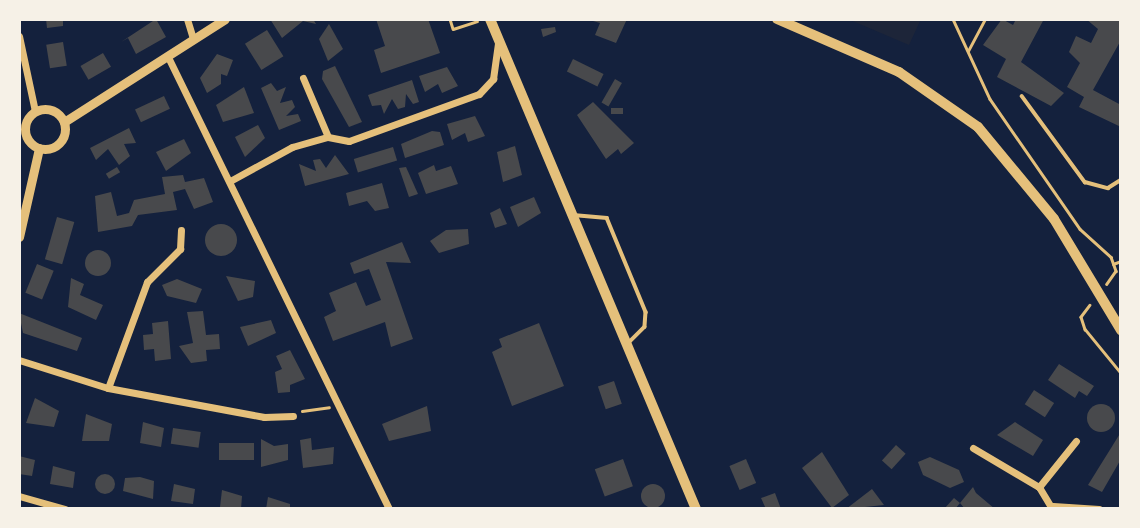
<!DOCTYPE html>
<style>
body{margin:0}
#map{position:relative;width:1140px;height:528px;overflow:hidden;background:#14213d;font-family:"Open Sans",sans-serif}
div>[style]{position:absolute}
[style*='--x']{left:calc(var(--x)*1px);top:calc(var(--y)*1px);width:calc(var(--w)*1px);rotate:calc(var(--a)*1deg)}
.green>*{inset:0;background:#1d2539}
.building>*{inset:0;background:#48494c;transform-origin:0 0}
.round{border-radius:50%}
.path>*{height:2.5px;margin:-1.25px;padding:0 1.25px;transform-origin:1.25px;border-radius:1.25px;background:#e5c07b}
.service>*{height:3.5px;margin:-1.75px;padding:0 1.75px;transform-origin:1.75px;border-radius:1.75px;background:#e5c07b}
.minor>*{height:7px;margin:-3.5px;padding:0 3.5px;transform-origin:3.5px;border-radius:3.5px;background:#e5c07b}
.tertiary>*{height:9px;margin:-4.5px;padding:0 4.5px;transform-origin:4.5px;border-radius:4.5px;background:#e5c07b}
.tertiary>.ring{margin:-4.5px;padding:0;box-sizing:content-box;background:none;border:9px solid #e5c07b;border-radius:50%}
.secondary>*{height:10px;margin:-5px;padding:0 5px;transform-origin:5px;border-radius:5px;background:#e5c07b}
.primary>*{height:10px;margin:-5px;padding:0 5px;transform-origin:5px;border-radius:5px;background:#e5c07b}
span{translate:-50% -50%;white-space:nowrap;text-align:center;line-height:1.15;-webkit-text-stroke:5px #f6f1e7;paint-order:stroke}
.frame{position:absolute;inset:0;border:21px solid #f6f1e7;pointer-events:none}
</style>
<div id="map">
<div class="green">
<i style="clip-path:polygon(848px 19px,921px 19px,909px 45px)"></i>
</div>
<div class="building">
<i style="clip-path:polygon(46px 19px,63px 19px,63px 26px,47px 28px)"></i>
<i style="clip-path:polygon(156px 19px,166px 37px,136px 54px,128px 38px,121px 42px)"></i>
<i style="clip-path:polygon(270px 19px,313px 19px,316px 24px,303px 21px,282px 38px)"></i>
<i style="clip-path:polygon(376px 19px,428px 19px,440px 53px,381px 73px,374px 50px,385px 46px)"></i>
<i style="clip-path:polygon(586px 19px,627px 19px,616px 43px,595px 35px,600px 23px)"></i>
<i style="clip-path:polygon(1002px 19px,1013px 25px,1016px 19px,1044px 19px,1021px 62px,1064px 93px,1051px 106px,997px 77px,1006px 59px,983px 45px)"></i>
<i style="clip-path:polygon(1086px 19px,1121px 19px,1121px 40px,1093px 90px,1121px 105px,1121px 127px,1079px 107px,1084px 97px,1067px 87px,1080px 63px,1069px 52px,1076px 36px,1091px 43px,1098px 29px)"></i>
<i style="clip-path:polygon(329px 24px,343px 49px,328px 61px,319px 39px)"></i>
<i style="clip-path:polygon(555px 27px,556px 32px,543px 37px,541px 29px)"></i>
<i style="left:267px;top:30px;width:31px;height:26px;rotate:58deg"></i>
<i style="left:63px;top:42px;width:24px;height:17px;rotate:81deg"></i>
<i style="left:103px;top:53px;width:16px;height:26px;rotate:60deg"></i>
<i style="clip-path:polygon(217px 54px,233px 60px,227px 76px,221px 74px,221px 84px,207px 93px,200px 78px)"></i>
<i style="left:573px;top:59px;width:34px;height:14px;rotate:26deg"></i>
<i style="clip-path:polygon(335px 66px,362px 122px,349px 127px,322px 79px,323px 71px)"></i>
<i style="clip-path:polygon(447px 67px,458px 86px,442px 93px,438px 84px,425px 92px,419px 76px)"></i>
<i style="left:615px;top:79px;width:8px;height:27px;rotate:30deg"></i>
<i style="clip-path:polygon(412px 80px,419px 102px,413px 104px,406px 94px,405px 107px,398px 109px,392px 99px,384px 114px,381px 105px,372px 106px,368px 95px)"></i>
<i style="clip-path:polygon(271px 83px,277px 91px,286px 87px,280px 103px,292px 100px,295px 107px,286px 116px,298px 114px,301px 121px,279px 130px,261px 88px)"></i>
<i style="clip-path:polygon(244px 87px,254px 113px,223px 122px,216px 105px)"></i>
<i style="left:164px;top:96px;width:14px;height:32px;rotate:65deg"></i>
<i style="clip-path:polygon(593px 102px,634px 143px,621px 154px,618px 149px,606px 159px,577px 115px)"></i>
<i style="left:623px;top:108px;width:6px;height:12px;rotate:90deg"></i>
<i style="clip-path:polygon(475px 116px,485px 136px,468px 142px,465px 133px,452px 140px,447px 124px)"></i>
<i style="clip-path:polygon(258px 125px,265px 138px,245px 157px,235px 137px)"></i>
<i style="clip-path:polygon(129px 128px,136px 143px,124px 144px,130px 156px,119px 165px,108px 149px,96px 160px,90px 148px)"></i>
<i style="clip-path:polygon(432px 131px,440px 132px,444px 145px,405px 158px,401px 144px)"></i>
<i style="clip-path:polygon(184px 139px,191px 153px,166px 171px,156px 152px)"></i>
<i style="clip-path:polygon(515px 146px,522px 175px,503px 182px,497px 152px)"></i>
<i style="left:393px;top:147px;width:14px;height:41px;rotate:73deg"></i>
<i style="clip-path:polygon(335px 155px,349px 174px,305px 186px,299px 164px,316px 171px,313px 160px,320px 159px,326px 168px)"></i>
<i style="clip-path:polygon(434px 165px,436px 171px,451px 166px,458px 184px,426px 194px,418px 173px)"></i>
<i style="left:117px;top:167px;width:6px;height:13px;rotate:59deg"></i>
<i style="clip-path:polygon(406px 167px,418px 194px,409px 197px,399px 168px)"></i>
<i style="clip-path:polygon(183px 175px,185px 182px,204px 178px,213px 202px,194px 209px,185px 189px,173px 192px,177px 210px,138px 215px,132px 226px,98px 232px,95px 196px,111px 192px,117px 216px,129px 213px,134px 200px,165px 194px,162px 177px)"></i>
<i style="clip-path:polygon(382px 183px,389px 208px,375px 211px,367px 201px,349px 206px,346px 193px)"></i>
<i style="clip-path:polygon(534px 197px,541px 213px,518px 227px,510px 207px)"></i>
<i style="clip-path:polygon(500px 208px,507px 224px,495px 228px,490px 213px)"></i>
<i style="left:57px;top:217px;width:18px;height:44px;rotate:16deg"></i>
<i class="round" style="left:205px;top:224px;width:32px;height:32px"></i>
<i style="clip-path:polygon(468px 229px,469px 244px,439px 253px,430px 241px,446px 230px)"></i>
<i style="clip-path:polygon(402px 242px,411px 263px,386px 262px,413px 339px,391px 347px,385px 322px,333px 341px,324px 317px,336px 311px,329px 293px,356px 282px,366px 306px,381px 300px,369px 269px,354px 274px,350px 263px)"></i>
<i class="round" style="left:85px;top:250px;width:26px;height:26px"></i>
<i style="left:37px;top:264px;width:18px;height:31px;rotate:22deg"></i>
<i style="clip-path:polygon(226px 276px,255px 281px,253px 297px,238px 301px)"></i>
<i style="clip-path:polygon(71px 278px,84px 284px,80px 295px,103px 305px,96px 320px,68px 307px)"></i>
<i style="clip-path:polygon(177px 279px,202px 289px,196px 303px,167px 296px,162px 285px)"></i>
<i style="clip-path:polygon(203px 311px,206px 335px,219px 334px,220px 349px,206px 350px,207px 361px,191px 363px,179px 346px,193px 343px,187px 312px)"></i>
<i style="clip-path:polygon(19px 313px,82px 338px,77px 351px,23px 333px)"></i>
<i style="clip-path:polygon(271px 320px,276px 333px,248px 346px,240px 327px)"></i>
<i style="clip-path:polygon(168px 321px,171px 359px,155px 361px,154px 349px,144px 350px,143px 335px,153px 334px,152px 323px)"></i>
<i style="clip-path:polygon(539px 323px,564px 386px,512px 406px,492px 352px,502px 347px,499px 339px)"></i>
<i style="clip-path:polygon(290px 350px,305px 379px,290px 385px,290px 392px,278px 393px,275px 372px,282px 369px,276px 356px)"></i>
<i style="clip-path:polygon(1059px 364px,1094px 386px,1087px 396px,1079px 391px,1075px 398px,1048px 380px)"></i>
<i style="left:614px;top:381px;width:24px;height:17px;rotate:71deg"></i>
<i style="left:1034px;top:390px;width:24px;height:17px;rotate:33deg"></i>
<i style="clip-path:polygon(35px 398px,59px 411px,54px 427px,26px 423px)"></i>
<i class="round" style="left:1087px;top:404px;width:28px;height:28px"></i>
<i style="clip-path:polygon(427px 406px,431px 431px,389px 441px,382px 424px)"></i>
<i style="clip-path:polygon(86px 414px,112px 424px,109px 441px,82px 441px)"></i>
<i style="clip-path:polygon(143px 422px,164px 428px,161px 447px,140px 443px)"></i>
<i style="clip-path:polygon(1015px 422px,1043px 440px,1033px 456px,997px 435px)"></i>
<i style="left:173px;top:428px;width:28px;height:16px;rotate:8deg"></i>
<i style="clip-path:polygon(1121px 432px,1121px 459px,1102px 492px,1088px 485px)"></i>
<i style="clip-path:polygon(311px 438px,312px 450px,334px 447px,333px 464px,303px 468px,300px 440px)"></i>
<i style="clip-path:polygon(261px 439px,274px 446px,288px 444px,288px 460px,261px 467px)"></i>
<i style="left:219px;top:443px;width:35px;height:17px"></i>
<i style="left:896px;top:445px;width:13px;height:21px;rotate:42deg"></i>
<i style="clip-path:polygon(822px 452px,849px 495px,832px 508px,802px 468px)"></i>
<i style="clip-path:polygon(19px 456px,35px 460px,32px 476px,19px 474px)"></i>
<i style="clip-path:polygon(930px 457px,959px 470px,964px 482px,950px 488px,923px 475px,918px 462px)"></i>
<i style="left:623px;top:459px;width:29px;height:30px;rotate:70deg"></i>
<i style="left:746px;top:459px;width:26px;height:18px;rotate:67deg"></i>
<i style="clip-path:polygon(53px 466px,75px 472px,73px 488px,50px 484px)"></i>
<i class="round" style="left:95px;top:474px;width:20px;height:20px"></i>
<i style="clip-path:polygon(140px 477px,154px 481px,153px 499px,123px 491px,125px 478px)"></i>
<i class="round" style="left:641px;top:484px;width:24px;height:24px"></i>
<i style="clip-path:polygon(174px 484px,195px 489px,193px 504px,171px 501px)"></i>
<i style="clip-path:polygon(973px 487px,976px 493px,995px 509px,965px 509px,960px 503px)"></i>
<i style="clip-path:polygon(872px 489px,884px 505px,846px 509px)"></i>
<i style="clip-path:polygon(222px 490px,242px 496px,241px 509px,220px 507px)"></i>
<i style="clip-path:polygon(775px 493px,781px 509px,766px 509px,761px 498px)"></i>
<i style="clip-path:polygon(268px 497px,290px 504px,290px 509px,266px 509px)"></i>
<i style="clip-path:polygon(954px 498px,960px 503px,955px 509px,944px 509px)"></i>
</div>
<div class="path">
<i style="--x:450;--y:19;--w:10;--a:73"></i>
<i style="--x:453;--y:29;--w:25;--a:-18"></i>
<i style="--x:953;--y:19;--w:88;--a:65.2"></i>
<i style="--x:990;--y:99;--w:158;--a:55.3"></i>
<i style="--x:1080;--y:229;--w:42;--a:42.1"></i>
<i style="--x:1111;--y:257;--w:15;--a:70"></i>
<i style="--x:1116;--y:271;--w:16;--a:125"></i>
<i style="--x:968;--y:51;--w:36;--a:-62"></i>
<i style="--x:1113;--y:264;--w:9;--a:-21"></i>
<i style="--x:1090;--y:305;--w:15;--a:127"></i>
<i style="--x:1081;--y:317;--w:13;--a:72"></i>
<i style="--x:1085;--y:329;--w:57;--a:50.7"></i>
<i style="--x:302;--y:411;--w:27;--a:-8"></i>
</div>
<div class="service">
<i style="--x:1022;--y:96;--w:107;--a:53.8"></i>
<i style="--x:1085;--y:182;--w:24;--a:15"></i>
<i style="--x:1108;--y:188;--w:15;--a:-32"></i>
<i style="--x:573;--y:215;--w:34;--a:5"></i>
<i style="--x:607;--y:218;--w:102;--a:67.5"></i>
<i style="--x:646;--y:312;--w:15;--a:94"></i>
<i style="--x:645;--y:327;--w:24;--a:135"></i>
</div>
<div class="minor">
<i style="--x:187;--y:19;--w:21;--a:73"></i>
<i style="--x:19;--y:36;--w:77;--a:78"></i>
<i style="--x:168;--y:57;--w:503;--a:63.94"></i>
<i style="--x:303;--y:78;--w:64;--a:67"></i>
<i style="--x:230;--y:181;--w:71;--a:-28.7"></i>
<i style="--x:292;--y:147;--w:37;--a:-16"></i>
<i style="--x:328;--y:137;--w:21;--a:11"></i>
<i style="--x:349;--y:141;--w:138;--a:-19.9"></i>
<i style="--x:479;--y:94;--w:21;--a:-47"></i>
<i style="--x:493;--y:79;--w:37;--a:-82"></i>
<i style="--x:19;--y:360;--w:93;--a:17.5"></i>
<i style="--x:108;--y:388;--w:159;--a:10.5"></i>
<i style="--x:264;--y:417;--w:29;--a:-2"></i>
<i style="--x:108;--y:388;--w:113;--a:-69.8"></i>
<i style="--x:147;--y:282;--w:47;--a:-45"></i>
<i style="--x:180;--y:249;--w:19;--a:-87"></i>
<i style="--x:973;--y:448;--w:77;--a:30.6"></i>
<i style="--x:1039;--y:487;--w:26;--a:59"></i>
<i style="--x:1039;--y:487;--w:59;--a:-51.2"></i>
<i style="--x:19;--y:496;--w:48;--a:15.8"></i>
<i style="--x:1053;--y:506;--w:46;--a:3.7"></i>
</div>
<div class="tertiary">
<i class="ring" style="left:25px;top:109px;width:31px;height:31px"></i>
<i style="--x:64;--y:122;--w:191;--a:-32.6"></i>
<i style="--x:19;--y:237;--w:91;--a:-77.3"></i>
</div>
<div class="secondary">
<i style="--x:490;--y:19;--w:532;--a:67.2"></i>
</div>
<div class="primary">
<i style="--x:777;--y:19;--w:133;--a:23.5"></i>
<i style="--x:899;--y:72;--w:96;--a:34.8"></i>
<i style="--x:978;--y:127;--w:119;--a:50.4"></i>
<i style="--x:1054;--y:219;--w:130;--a:58.9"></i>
</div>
<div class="frame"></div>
</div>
